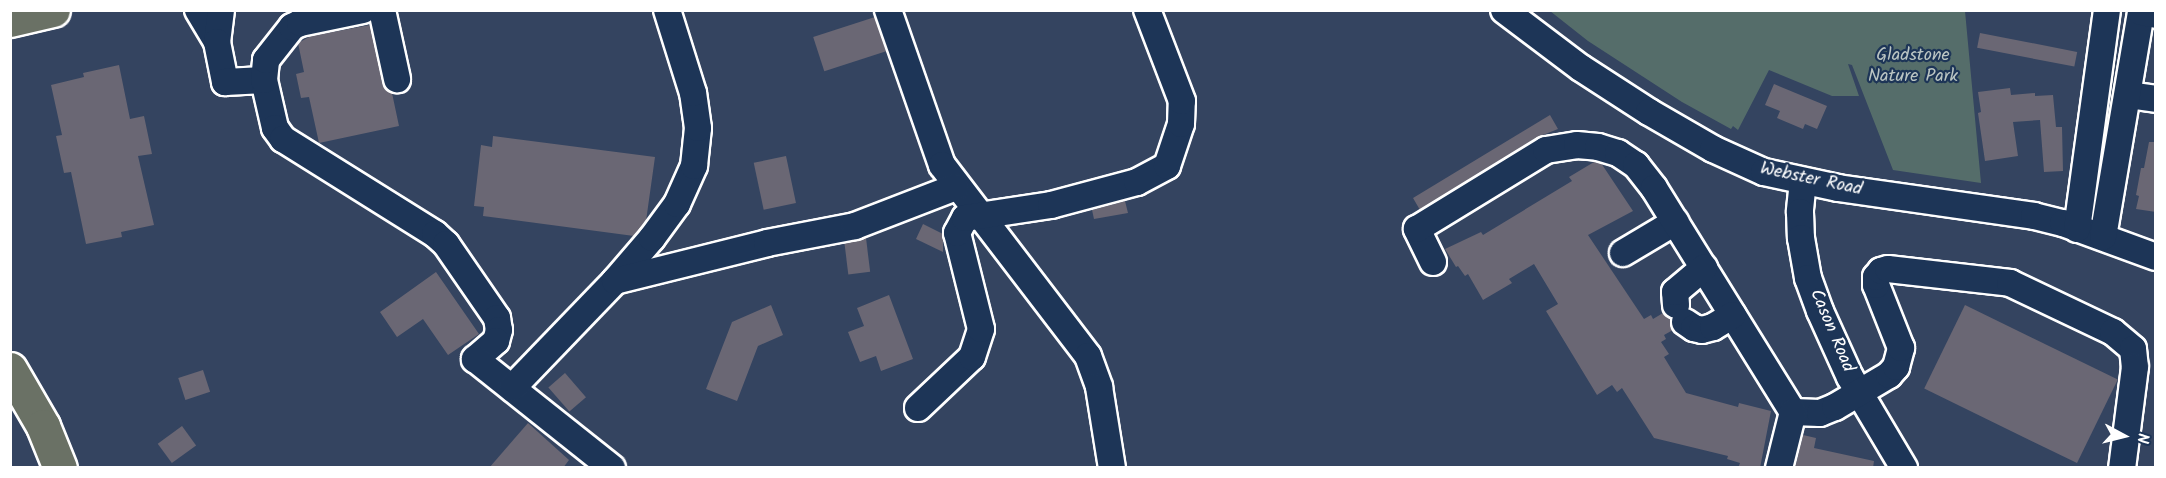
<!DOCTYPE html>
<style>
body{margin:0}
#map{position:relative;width:2166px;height:478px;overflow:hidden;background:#344460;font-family:Kalam,sans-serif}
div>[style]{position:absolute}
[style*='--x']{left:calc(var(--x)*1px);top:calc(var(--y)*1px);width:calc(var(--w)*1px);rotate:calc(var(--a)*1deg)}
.green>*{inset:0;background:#556d6a}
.building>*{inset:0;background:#6a6774;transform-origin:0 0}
.roads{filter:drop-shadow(2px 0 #fff) drop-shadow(-2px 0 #fff) drop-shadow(0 2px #fff) drop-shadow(0 -2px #fff)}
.minor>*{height:26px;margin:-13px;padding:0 13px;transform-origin:13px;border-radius:13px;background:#1d3557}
.major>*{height:33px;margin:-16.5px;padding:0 16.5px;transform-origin:16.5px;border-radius:16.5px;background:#6a7165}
span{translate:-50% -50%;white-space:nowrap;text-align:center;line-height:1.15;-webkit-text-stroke:4.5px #1d3557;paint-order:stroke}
.park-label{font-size:18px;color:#bbc5c3}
.street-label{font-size:18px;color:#fff}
.frame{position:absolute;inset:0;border:12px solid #fff;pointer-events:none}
.north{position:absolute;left:2094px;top:406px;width:60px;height:60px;-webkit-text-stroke:4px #1d3557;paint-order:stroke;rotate:97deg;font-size:16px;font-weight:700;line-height:24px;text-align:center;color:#fff}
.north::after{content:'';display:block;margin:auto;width:21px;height:27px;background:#fff;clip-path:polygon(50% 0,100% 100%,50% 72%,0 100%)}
</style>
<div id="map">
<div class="green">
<i style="clip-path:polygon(1550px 11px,1965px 11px,1981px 183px,1893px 170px,1852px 65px,1848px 64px,1859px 96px,1832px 96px,1769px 70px,1738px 130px,1733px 126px,1731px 129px,1682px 102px,1588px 41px)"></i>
</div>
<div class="building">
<i style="left:875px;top:17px;width:36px;height:65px;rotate:72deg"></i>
<i style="clip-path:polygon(370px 25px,382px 82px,392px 93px,399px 126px,319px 143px,309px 97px,301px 98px,296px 74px,304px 72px,298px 43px,311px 36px)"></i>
<i style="left:1980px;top:33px;width:99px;height:15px;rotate:11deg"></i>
<i style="clip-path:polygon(119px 65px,130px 119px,144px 116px,152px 154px,138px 156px,154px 225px,121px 232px,122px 237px,86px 244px,71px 172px,64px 173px,56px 136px,62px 135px,51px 85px,84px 77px,83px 73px)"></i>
<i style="clip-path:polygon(1774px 84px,1827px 106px,1817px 129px,1805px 124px,1803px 129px,1777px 118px,1780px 111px,1765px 105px)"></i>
<i style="clip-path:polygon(2010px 88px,2011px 95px,2035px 93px,2035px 96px,2053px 95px,2056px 127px,2062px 127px,2063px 171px,2044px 172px,2040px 120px,2013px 122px,2018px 156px,1985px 161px,1978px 113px,1981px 112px,1978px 92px)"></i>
<i style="clip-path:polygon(1550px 115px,1558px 129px,1538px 137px,1420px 210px,1413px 198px)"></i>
<i style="clip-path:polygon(493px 136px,655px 157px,646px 221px,634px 236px,483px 216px,484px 207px,474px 206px,481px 145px,492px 147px)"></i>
<i style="clip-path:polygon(2149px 142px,2156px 142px,2156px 212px,2136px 209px,2139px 196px,2136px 195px,2141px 168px,2144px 168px)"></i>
<i style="left:786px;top:156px;width:48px;height:33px;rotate:78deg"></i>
<i style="clip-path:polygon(1594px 162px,1601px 163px,1633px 211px,1588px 235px,1644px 319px,1651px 315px,1653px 319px,1663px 313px,1671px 319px,1673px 330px,1664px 335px,1666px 339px,1661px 342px,1669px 354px,1664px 357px,1686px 393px,1738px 407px,1739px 403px,1771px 411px,1760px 468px,1738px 468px,1740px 463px,1727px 459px,1728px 456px,1654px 438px,1622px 388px,1617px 392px,1612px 385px,1597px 395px,1546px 311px,1558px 304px,1534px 264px,1509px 279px,1512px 283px,1483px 300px,1468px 274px,1465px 276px,1458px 266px,1456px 267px,1445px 249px,1481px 232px,1483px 235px,1572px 181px,1569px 177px)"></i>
<i style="clip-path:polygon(1125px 201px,1128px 213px,1094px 219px,1092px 210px)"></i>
<i style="clip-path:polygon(923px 224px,943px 234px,943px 252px,916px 239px)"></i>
<i style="left:866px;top:238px;width:34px;height:22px;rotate:83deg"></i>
<i style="clip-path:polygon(436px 272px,479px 334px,448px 355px,423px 319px,397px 337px,380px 312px)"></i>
<i style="clip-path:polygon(889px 295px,913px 359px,881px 371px,876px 356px,860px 362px,848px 332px,864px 326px,857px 308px)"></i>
<i style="clip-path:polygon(771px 305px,783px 335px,758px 346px,737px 401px,706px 389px,732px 322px)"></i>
<i style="left:1965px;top:305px;width:170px;height:93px;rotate:26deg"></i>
<i style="left:203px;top:370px;width:23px;height:26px;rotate:72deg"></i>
<i style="left:565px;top:373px;width:32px;height:22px;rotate:49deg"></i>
<i style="clip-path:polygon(528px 423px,569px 460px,563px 468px,489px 468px)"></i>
<i style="left:182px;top:426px;width:24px;height:30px;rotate:54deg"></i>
<i style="clip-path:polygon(1803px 435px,1816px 438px,1814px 448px,1874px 461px,1873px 468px,1795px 468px)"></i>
</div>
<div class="roads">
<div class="minor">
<i style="--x:198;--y:10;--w:37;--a:59"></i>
<i style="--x:221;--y:10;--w:32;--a:97"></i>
<i style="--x:217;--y:42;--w:41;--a:78.7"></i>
<i style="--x:225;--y:82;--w:39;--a:-3"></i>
<i style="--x:264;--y:80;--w:49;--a:77.1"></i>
<i style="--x:275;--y:128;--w:14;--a:54"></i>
<i style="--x:283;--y:139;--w:179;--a:32"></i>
<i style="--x:435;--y:234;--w:15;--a:42"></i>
<i style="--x:446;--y:244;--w:90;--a:55.4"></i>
<i style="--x:497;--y:318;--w:12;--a:81"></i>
<i style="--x:499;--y:330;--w:11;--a:105"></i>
<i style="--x:496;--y:341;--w:28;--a:139"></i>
<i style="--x:475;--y:359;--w:175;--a:38.5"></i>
<i style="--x:382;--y:10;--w:71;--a:77.7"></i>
<i style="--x:888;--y:10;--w:164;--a:70.8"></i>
<i style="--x:942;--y:165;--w:240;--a:52.6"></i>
<i style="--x:1088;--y:356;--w:33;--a:70"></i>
<i style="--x:1099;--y:387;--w:82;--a:80.9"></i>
<i style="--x:1504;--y:10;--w:96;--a:37"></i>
<i style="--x:1581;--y:68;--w:81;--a:32.9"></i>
<i style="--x:1649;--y:112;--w:74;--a:30"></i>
<i style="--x:1713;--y:149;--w:56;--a:24.3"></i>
<i style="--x:1764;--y:172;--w:76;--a:12.2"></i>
<i style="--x:1838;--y:188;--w:198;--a:8.1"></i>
<i style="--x:2034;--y:216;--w:30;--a:14"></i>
<i style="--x:2063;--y:223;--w:99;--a:20.1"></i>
<i style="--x:264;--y:80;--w:20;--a:-84"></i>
<i style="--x:266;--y:60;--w:42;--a:-51.8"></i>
<i style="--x:292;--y:27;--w:9;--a:-27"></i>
<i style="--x:300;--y:23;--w:64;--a:-11.7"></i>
<i style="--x:2128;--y:95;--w:28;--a:8"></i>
<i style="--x:1803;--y:181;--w:31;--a:96"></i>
<i style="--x:1800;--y:212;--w:26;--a:88"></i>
<i style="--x:1801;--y:238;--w:41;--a:80.1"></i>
<i style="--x:1808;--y:278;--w:35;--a:70"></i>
<i style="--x:1820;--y:311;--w:72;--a:65.6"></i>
<i style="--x:1850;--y:377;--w:106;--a:59.3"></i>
<i style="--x:2077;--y:229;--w:221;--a:-82.2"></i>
<i style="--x:2103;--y:237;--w:228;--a:-80.4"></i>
<i style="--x:2141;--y:12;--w:15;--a:11"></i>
<i style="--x:1623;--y:253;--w:61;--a:-30.8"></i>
<i style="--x:1433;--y:262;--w:37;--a:-116"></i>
<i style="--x:1417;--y:229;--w:151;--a:-31.5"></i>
<i style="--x:1546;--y:150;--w:31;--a:-9"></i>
<i style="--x:1577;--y:145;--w:21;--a:5"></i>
<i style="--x:1598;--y:147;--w:21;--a:17"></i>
<i style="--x:1618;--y:153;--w:22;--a:34"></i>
<i style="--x:1636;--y:165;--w:29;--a:52"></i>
<i style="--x:1654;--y:188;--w:264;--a:58.2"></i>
<i style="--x:1793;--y:412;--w:27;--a:2"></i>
<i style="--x:1820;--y:413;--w:16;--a:-22"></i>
<i style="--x:1835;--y:407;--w:63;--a:-30.7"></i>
<i style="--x:1889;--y:375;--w:11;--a:-49"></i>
<i style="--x:1896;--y:367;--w:20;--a:-75"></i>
<i style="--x:1901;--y:348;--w:68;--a:-111.6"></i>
<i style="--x:1876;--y:285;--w:8;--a:-90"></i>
<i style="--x:1876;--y:277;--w:8;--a:-50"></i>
<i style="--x:1881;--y:271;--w:7;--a:-16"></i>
<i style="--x:1888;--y:269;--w:123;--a:6.5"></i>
<i style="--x:2010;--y:283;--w:114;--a:25.4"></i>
<i style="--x:2113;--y:332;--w:26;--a:40"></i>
<i style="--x:2133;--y:349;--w:18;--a:84"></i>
<i style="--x:2135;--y:367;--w:102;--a:97.3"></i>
<i style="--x:615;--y:281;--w:57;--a:-49.3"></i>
<i style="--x:652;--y:238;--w:42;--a:-53.7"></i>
<i style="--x:677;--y:204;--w:42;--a:-65.9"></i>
<i style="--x:694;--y:166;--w:38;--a:-84"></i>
<i style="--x:698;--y:128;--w:35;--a:-98"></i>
<i style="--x:693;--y:93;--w:87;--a:-107.4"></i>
<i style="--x:1676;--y:305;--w:13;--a:-94"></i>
<i style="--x:1675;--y:292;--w:38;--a:-40"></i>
<i style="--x:1685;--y:322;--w:11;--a:34"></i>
<i style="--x:1694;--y:328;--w:8;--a:14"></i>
<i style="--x:1702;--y:330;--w:11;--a:-15"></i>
<i style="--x:1713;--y:327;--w:23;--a:-31"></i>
<i style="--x:512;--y:388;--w:149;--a:-46.1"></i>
<i style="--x:615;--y:281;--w:157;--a:-14"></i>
<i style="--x:767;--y:243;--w:90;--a:-10.9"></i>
<i style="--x:855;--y:226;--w:108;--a:-21.1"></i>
<i style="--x:918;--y:408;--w:74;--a:-43.4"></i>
<i style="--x:972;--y:357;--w:29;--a:-72"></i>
<i style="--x:981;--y:329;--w:99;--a:-104"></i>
<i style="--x:957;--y:233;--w:17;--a:-62"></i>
<i style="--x:965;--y:218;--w:87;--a:-8.6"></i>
<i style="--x:1051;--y:205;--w:89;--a:-15"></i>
<i style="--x:1137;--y:182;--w:34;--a:-28"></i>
<i style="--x:1167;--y:166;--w:44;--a:-71.6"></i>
<i style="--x:1181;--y:124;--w:23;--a:-88"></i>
<i style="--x:1182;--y:101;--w:97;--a:-111"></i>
<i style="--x:1779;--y:468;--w:58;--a:-76"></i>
</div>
<div class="major">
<i style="--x:10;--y:20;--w:44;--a:-13.1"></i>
<i style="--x:10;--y:369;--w:66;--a:59.9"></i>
<i style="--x:43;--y:426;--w:45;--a:68"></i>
</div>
</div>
<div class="park-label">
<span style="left:1913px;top:67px">Gladstone<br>Nature Park</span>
</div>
<div class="street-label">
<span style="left:1811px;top:180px;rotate:12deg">Webster Road</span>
<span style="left:1831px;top:331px;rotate:67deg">Cason Road</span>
</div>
<div class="frame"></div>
<div class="north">N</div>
</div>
